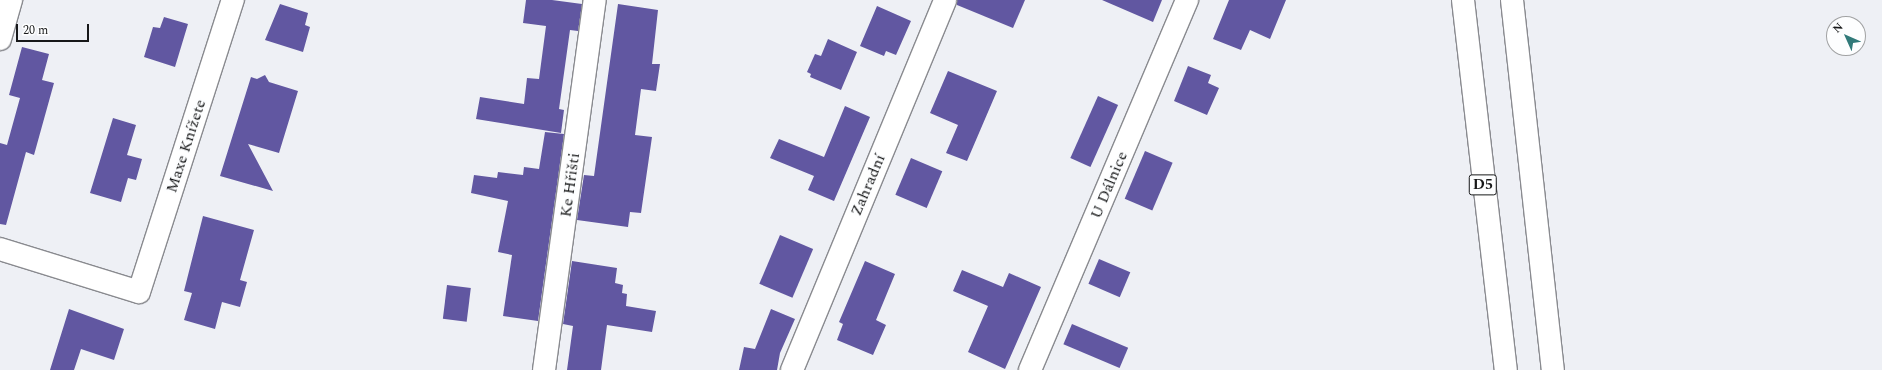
<!DOCTYPE html>
<meta charset="utf-8">
<style>
body{margin:0}
#map{position:relative;width:1882px;height:370px;overflow:hidden;background:#eef0f5;font-family:Spectral,serif}
div>[style]{position:absolute}
[style*='--x']{left:calc(var(--x)*1px);top:calc(var(--y)*1px);width:calc(var(--w)*1px);rotate:calc(var(--a)*1deg)}
.building>*{inset:0;background:#6157a1;transform-origin:0 0}
.roads{filter:drop-shadow(1px 0 #898a8f) drop-shadow(-1px 0 #898a8f) drop-shadow(0 1px #898a8f) drop-shadow(0 -1px #898a8f)}
.minor>*{height:22px;margin:-11px;padding:0 11px;transform-origin:11px;border-radius:11px;background:#fff}
.highway>*{height:22px;margin:-11px;padding:0 11px;transform-origin:11px;border-radius:11px;background:#fff}
span{translate:-50% -50%;white-space:nowrap;text-align:center;line-height:1.15;-webkit-text-stroke:4px #fdfeff;paint-order:stroke}
.shield-label span{padding:1px 3px;background:#fdfeff;border:1px solid;border-radius:3px;-webkit-text-stroke-width:0}
.shield-label{font-size:15px;color:#171819;font-weight:700}
.street-label{font-size:16px;color:#171819}
.north{position:absolute;left:1826px;top:16px;width:40px;height:40px;box-sizing:border-box;background:#fdfeff;border:1px solid #a1a2a3;border-radius:50%;rotate:315deg;font-size:11px;font-weight:700;line-height:16px;text-align:center;color:#171819}
.north::after{content:'';display:block;margin:auto;width:14px;height:18px;background:#317a7a;clip-path:polygon(50% 0,100% 100%,50% 72%,0 100%)}
.scale{position:absolute;left:16px;top:24px;width:73px;height:18px;box-sizing:border-box;border:2px solid #171819;border-top:0;padding-left:5px;font-size:12px;line-height:14px;white-space:nowrap;color:#171819;-webkit-text-stroke:3px #fdfeff;paint-order:stroke}
</style>
<div id="map">
<div class="building">
<i style="clip-path:polygon(526px 0,552px 0,582px 4px,578px 31px,570px 30px,559px 109px,564px 110px,561px 133px,476px 119px,480px 97px,524px 104px,527px 78px,539px 79px,546px 26px,523px 23px)"></i>
<i style="clip-path:polygon(957px 0,1025px 0,1013px 28px,957px 5px)"></i>
<i style="clip-path:polygon(1102px 0,1162px 0,1153px 22px)"></i>
<i style="clip-path:polygon(1229px 0,1286px 0,1270px 39px,1250px 30px,1241px 50px,1213px 39px)"></i>
<i style="clip-path:polygon(280px 4px,308px 13px,305px 25px,310px 27px,303px 52px,265px 40px)"></i>
<i style="clip-path:polygon(618px 4px,658px 10px,652px 64px,660px 64px,656px 91px,641px 89px,635px 135px,652px 137px,641px 213px,630px 212px,628px 227px,577px 220px,584px 175px,594px 176px)"></i>
<i style="clip-path:polygon(877px 6px,911px 21px,896px 55px,886px 51px,884px 56px,860px 46px)"></i>
<i style="clip-path:polygon(164px 17px,188px 24px,175px 67px,144px 57px,153px 27px,160px 28px)"></i>
<i style="clip-path:polygon(828px 39px,857px 52px,841px 90px,810px 77px,811px 74px,807px 72px,815px 54px,821px 56px)"></i>
<i style="clip-path:polygon(22px 47px,49px 54px,42px 80px,54px 83px,34px 155px,26px 152px,6px 225px,0 224px,0 143px,7px 145px,20px 98px,9px 95px)"></i>
<i style="clip-path:polygon(1188px 66px,1211px 75px,1208px 83px,1219px 88px,1207px 115px,1174px 101px)"></i>
<i style="clip-path:polygon(948px 71px,997px 91px,967px 161px,946px 153px,958px 125px,930px 113px)"></i>
<i style="clip-path:polygon(265px 75px,269px 82px,298px 91px,279px 153px,248px 144px,273px 191px,220px 176px,251px 77px,257px 79px)"></i>
<i style="left:1098px;top:96px;width:22px;height:68px;rotate:24deg"></i>
<i style="clip-path:polygon(845px 106px,870px 117px,834px 201px,808px 190px,814px 176px,770px 158px,779px 139px,824px 157px)"></i>
<i style="clip-path:polygon(113px 118px,136px 125px,127px 155px,142px 159px,136px 180px,128px 178px,121px 202px,90px 193px)"></i>
<i style="clip-path:polygon(545px 132px,564px 134px,538px 321px,503px 316px,512px 255px,498px 252px,508px 201px,471px 193px,474px 175px,497px 178px,498px 172px,523px 175px,524px 167px,539px 169px)"></i>
<i style="left:1145px;top:151px;width:30px;height:52px;rotate:23deg"></i>
<i style="left:911px;top:158px;width:34px;height:40px;rotate:23deg"></i>
<i style="clip-path:polygon(203px 216px,254px 230px,240px 280px,247px 282px,240px 307px,222px 302px,215px 329px,184px 320px,192px 293px,184px 291px)"></i>
<i style="left:780px;top:235px;width:36px;height:53px;rotate:23deg"></i>
<i style="left:1099px;top:259px;width:34px;height:27px;rotate:23deg"></i>
<i style="clip-path:polygon(572px 261px,617px 268px,615px 283px,623px 285px,622px 293px,627px 294px,626px 306px,656px 311px,652px 332px,607px 325px,601px 370px,567px 370px,573px 326px,563px 324px)"></i>
<i style="clip-path:polygon(865px 261px,895px 274px,876px 320px,886px 325px,873px 355px,837px 340px,843px 324px,839px 322px)"></i>
<i style="clip-path:polygon(962px 270px,1003px 287px,1009px 273px,1041px 287px,1005px 369px,968px 352px,988px 306px,953px 291px)"></i>
<i style="left:447px;top:285px;width:24px;height:34px;rotate:7deg"></i>
<i style="clip-path:polygon(69px 309px,124px 329px,114px 360px,81px 349px,74px 370px,50px 370px)"></i>
<i style="clip-path:polygon(771px 309px,795px 319px,780px 353px,777px 370px,739px 370px,744px 347px,755px 349px)"></i>
<i style="left:1072px;top:324px;width:61px;height:22px;rotate:23deg"></i>
</div>
<div class="roads">
<div class="minor">
<i style="--x:0;--y:39;--w:41;--a:-74.2"></i>
<i style="--x:0;--y:249;--w:145;--a:17.2"></i>
<i style="--x:139;--y:292;--w:307;--a:-72.2"></i>
<i style="--x:544;--y:370;--w:373;--a:-82.2"></i>
<i style="--x:792;--y:370;--w:400;--a:-67.5"></i>
<i style="--x:1030;--y:370;--w:402;--a:-67"></i>
</div>
<div class="highway">
<i style="--x:1463;--y:0;--w:372;--a:83.4"></i>
<i style="--x:1512;--y:0;--w:372;--a:83.7"></i>
</div>
</div>
<div class="shield-label">
<span style="left:1483px;top:185px">D5</span>
</div>
<div class="street-label">
<span style="left:186px;top:146px;rotate:-72deg">Maxe Knížete</span>
<span style="left:570px;top:185px;rotate:-82deg">Ke Hřišti</span>
<span style="left:868px;top:185px;rotate:-67deg">Zahradní</span>
<span style="left:1109px;top:185px;rotate:-67deg">U Dálnice</span>
</div>
<div class="north">N</div>
<div class="scale">20 m</div>
</div>
